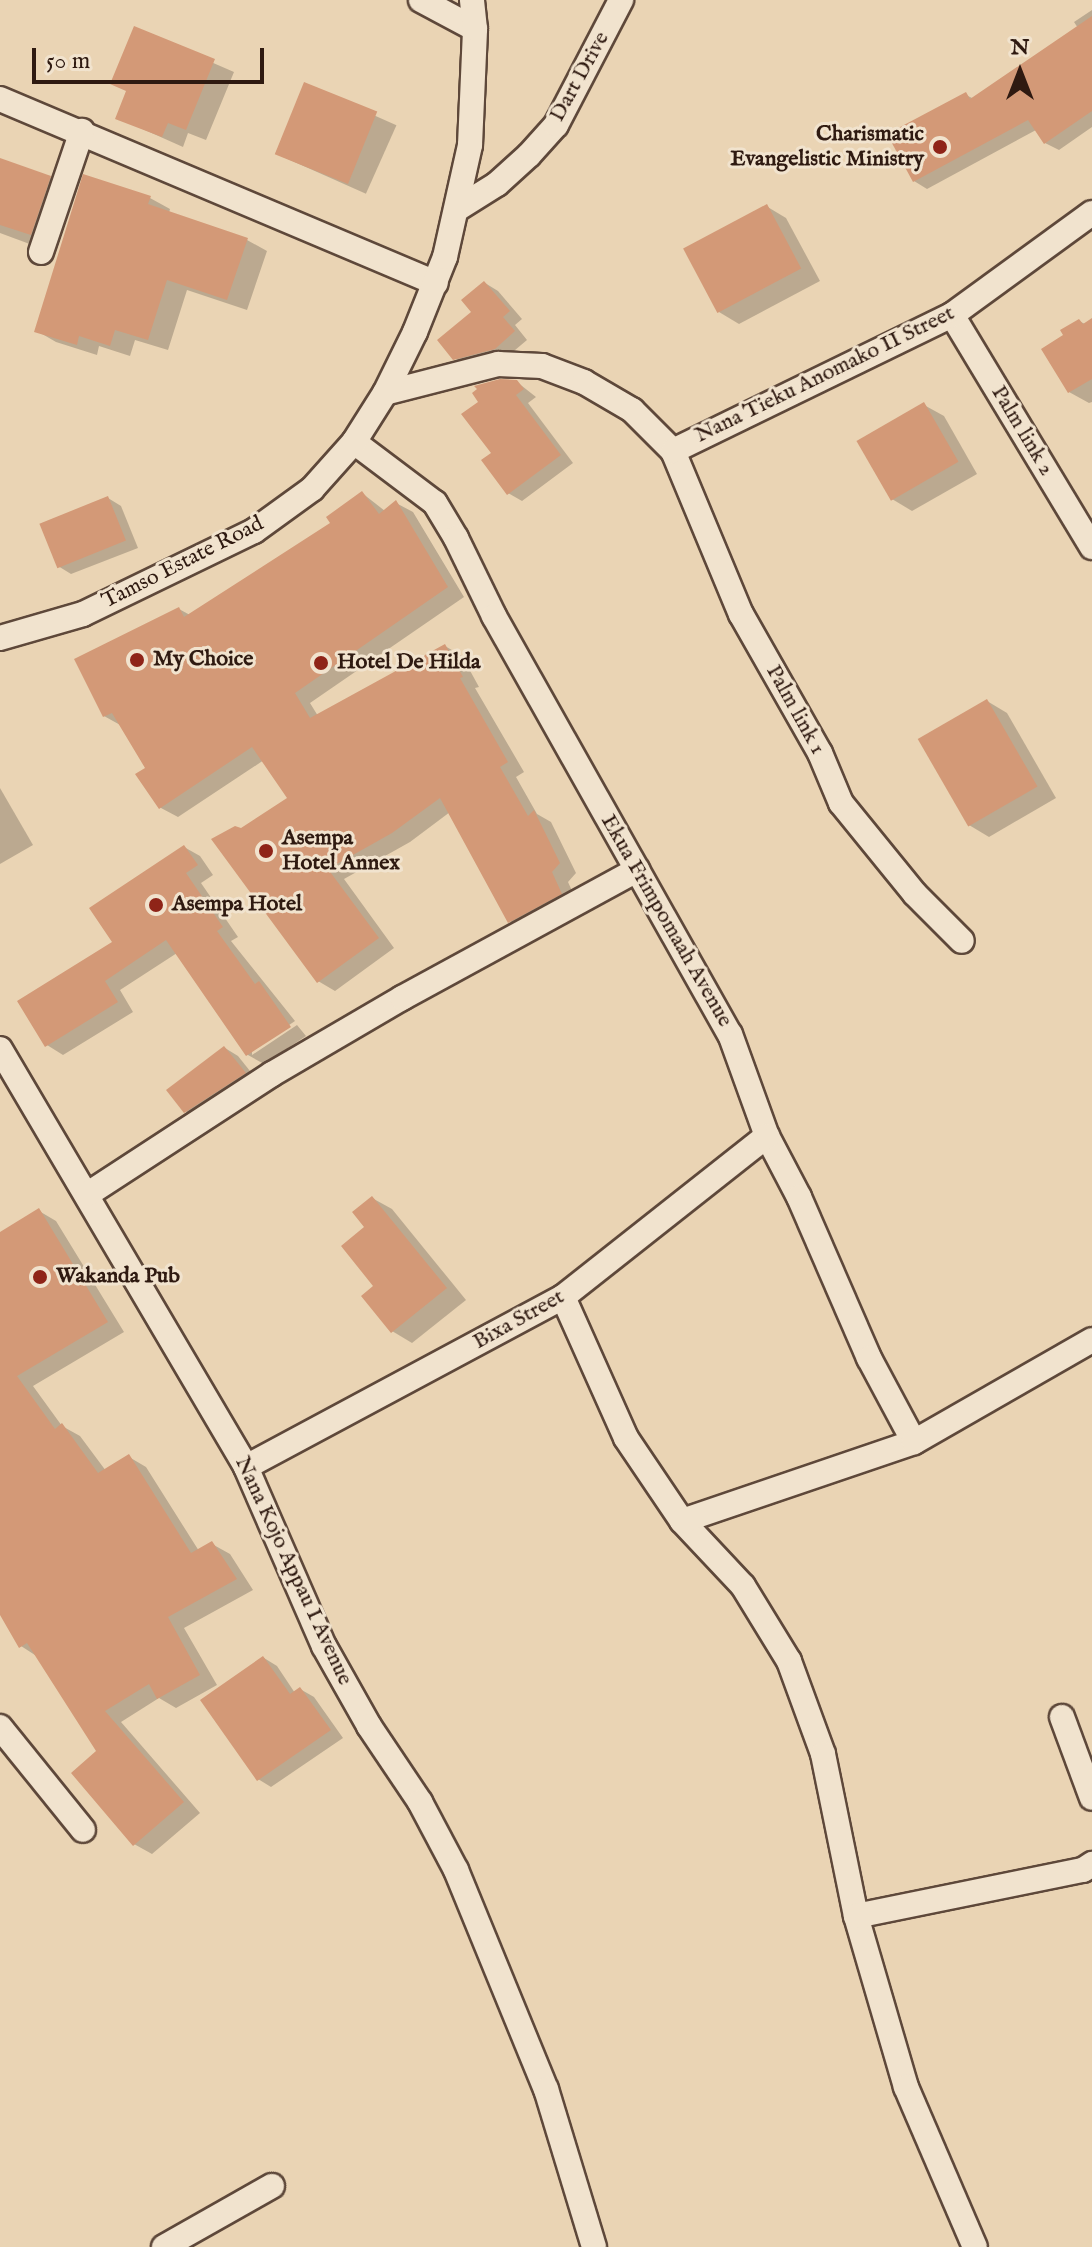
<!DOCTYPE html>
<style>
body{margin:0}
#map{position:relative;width:1092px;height:2247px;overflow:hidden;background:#ead4b4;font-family:"IM FELL English",serif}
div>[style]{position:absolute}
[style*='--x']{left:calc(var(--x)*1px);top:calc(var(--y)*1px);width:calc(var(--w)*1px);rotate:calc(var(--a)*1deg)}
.shadow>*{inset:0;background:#0003;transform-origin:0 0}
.building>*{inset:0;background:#d39977;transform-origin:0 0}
.roads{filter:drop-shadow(2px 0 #5e483a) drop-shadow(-2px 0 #5e483a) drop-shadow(0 2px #5e483a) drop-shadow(0 -2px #5e483a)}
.minor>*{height:24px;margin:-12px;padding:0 12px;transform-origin:12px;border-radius:12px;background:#f1e3ce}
.dots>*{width:22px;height:22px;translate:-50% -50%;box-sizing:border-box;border:4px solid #f1e3ce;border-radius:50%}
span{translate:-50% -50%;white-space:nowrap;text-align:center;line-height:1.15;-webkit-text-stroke:6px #f1e3ce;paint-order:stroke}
.street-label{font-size:22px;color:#2f1a11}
.poi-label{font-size:22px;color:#2f1a11;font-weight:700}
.right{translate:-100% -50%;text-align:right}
.left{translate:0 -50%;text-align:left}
.north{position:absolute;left:980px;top:32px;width:80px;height:80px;-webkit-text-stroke:6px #f1e3ce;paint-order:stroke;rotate:0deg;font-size:22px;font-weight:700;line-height:32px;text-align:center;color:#2f1a11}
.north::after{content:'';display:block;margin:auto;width:28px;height:36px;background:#2f1a11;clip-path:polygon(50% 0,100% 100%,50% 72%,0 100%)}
.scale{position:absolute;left:32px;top:48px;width:232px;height:36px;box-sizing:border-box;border:4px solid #2f1a11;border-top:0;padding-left:10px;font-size:24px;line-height:28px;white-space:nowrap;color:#2f1a11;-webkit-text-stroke:6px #f1e3ce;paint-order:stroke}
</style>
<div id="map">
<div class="shadow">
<i style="clip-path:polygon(1092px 10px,1092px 127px,1059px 150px,1045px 143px,1036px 130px,927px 189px,914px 181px,966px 95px,974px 99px,1078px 28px,1074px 22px)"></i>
<i style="clip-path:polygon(135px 29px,234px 72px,206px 140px,188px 133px,183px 147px,118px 118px,128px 92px)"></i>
<i style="left:306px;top:85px;width:99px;height:75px;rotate:24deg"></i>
<i style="clip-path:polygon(0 160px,50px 177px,70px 189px,35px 246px,0 233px)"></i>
<i style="clip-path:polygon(150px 198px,170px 209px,169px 213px,247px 240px,267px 251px,247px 310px,187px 290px,168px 350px,135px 340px,130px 356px,99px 346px,97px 355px,56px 342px,37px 331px)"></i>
<i style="clip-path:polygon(766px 206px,786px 218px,820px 281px,739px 324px,719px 312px)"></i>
<i style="clip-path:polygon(485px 283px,498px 291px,522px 319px,515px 325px,527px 340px,508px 356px,468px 366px,454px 358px)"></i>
<i style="clip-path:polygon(1079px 321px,1085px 324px,1092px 321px,1092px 402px,1089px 403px,1069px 392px,1066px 336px)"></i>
<i style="clip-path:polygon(517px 382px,536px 397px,528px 403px,573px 463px,522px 501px,508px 493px,493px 454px,481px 402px)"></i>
<i style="clip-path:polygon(924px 405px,944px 416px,977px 474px,912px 511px,892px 499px)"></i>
<i style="clip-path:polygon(362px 493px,385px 511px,396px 503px,413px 512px,464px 597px,310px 703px,318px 716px,445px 646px,462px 656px,479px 687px,475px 688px,524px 772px,516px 777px,537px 814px,551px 822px,576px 873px,568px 882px,578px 904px,526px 931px,510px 921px,450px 812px,410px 842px,344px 879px,394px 948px,335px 991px,318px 981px,242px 830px,290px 799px,264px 760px,178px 817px,161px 808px,148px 768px,122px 726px,104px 716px,179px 609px,190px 615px,333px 523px)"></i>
<i style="clip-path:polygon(108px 498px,121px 506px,138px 548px,71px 574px,58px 566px)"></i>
<i style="clip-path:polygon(987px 701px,1007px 713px,1056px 798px,989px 837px,969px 825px)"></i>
<i style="clip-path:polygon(0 788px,33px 845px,0 864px)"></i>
<i style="clip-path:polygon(184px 847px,200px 856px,213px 875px,201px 883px,238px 937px,231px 941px,295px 1021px,252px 1050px,252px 1055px,297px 1025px,306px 1036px,264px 1064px,248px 1055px,177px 953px,120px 990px,133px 1012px,63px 1055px,47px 1045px)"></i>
<i style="clip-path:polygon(225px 1048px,238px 1056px,258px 1081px,199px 1119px,186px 1112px)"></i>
<i style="clip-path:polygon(372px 1198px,392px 1209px,466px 1300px,412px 1343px,392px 1331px,376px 1286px,367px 1228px)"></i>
<i style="clip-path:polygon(39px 1211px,56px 1221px,124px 1332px,33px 1386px,62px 1426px,80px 1436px,106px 1471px,129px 1457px,146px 1467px,199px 1551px,212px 1544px,230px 1554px,253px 1590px,184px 1628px,217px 1685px,176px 1708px,159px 1698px,121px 1722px,200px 1813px,152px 1854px,134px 1844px,99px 1751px,38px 1657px,21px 1646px,0 1611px,0 1234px)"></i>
<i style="clip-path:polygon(264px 1658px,277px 1666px,295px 1693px,300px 1689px,314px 1697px,343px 1738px,271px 1787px,258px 1779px)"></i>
</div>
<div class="building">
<i style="clip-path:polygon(1092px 16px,1092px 111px,1044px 144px,1028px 120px,913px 182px,887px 134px,966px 92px,970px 99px)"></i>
<i style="clip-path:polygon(134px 26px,215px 59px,186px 130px,168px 123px,162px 137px,115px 119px,126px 91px,110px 84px)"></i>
<i style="left:304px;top:82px;width:79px;height:78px;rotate:22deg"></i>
<i style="clip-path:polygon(0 158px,51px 176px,31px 235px,0 225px)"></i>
<i style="clip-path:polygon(83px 174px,151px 196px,148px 204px,248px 238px,227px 300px,167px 280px,148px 340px,115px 330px,110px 346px,79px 336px,77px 345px,34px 332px)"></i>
<i style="left:767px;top:204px;width:73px;height:95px;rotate:62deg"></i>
<i style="clip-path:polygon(484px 281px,510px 311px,503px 317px,515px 331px,495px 349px,453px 360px,437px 340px,471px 312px,461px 300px)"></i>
<i style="clip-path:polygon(1092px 318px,1092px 379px,1068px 393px,1041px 349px,1063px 335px,1060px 330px,1079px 319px,1083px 324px)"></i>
<i style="clip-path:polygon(500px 379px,517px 380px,524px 389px,516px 395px,561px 455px,507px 495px,481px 460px,491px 453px,461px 414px,478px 402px,472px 393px,477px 389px,474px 386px)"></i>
<i style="left:924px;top:402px;width:69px;height:78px;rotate:60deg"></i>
<i style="clip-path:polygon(362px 491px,379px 514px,396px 500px,448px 587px,295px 693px,310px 718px,445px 644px,463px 677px,460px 678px,508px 762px,500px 767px,528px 816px,534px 810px,560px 863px,552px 872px,562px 894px,508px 923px,440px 798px,392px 833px,328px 869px,379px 938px,317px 983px,211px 839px,235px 826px,241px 828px,287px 798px,252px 747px,159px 809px,135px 774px,145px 768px,112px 713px,103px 717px,74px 659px,179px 607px,184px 617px,330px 523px,326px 517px)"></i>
<i style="left:108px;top:496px;width:48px;height:74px;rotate:68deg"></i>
<i style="left:987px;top:699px;width:101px;height:80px;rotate:60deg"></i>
<i style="clip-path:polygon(184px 845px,198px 865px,186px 873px,223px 927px,217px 931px,255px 984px,259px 981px,291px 1027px,246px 1056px,166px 940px,105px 981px,118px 1002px,45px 1047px,17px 1001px,112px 942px,89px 908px)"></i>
<i style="clip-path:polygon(224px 1046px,246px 1073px,184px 1113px,166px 1090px)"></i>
<i style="clip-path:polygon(372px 1196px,447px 1288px,391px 1333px,361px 1296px,373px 1286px,341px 1246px,364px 1227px,352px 1212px)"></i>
<i style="clip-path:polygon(39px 1208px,108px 1322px,17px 1376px,55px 1429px,62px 1423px,98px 1473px,129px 1454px,191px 1553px,212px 1541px,237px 1579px,168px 1617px,200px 1675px,157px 1699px,149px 1684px,105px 1711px,184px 1802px,133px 1846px,71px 1773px,96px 1751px,27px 1643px,19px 1648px,0 1615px,0 1232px)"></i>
<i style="clip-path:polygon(263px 1656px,290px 1694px,300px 1687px,331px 1730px,257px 1781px,200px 1700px)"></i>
</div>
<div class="roads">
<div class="minor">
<i style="--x:421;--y:0;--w:61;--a:28.2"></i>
<i style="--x:0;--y:99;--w:473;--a:22.9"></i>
<i style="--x:457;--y:209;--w:47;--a:-32"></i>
<i style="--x:497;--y:184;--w:43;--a:-42.2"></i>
<i style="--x:529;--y:155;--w:40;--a:-48"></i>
<i style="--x:556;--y:125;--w:141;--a:-62.5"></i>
<i style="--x:41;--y:252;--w:128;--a:-71.3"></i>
<i style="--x:952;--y:315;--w:271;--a:58.9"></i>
<i style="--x:385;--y:393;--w:117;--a:-14.4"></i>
<i style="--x:498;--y:364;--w:44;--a:2.6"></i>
<i style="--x:542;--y:366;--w:45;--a:20.9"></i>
<i style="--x:584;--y:382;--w:56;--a:30.3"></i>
<i style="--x:632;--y:410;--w:58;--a:45"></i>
<i style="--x:673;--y:451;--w:177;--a:67.4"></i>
<i style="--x:741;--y:614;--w:160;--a:60.4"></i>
<i style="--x:820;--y:753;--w:54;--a:67.2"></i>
<i style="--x:841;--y:803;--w:117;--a:50.9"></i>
<i style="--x:915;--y:894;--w:66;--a:45"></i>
<i style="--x:354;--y:442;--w:101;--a:37"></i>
<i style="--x:435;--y:503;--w:41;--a:59"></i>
<i style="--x:456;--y:538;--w:87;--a:64"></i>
<i style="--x:494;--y:616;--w:480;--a:60.6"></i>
<i style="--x:730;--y:1034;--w:109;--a:70.1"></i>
<i style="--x:767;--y:1136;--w:69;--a:62.3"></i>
<i style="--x:799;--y:1197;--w:176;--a:66.5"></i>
<i style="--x:869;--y:1358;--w:95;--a:61.8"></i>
<i style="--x:673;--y:451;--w:310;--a:-26"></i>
<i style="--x:952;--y:315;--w:173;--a:-36.1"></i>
<i style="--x:0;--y:638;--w:86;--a:-16.1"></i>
<i style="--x:83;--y:614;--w:190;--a:-25.9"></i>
<i style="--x:254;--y:531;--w:72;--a:-35.9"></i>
<i style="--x:312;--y:489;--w:63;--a:-48.2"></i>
<i style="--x:354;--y:442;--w:58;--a:-57.7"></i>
<i style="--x:385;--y:393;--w:68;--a:-63.8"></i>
<i style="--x:415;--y:332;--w:81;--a:-68.2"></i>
<i style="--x:445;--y:257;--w:115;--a:-77.4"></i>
<i style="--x:470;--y:145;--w:116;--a:-87.5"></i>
<i style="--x:475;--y:29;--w:29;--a:-96"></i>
<i style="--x:0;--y:1049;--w:485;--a:59.5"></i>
<i style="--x:246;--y:1467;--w:195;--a:66.5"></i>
<i style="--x:324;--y:1646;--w:92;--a:60.6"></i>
<i style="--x:369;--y:1726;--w:92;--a:56.1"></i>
<i style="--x:420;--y:1802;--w:77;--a:62.1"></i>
<i style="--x:456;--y:1870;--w:237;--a:67.7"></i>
<i style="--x:546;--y:2089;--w:165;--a:73.1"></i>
<i style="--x:88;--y:1194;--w:220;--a:-33.1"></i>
<i style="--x:272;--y:1074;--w:151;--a:-30.3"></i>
<i style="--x:402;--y:998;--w:268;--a:-28.6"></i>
<i style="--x:563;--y:1297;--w:154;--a:65.9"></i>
<i style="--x:626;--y:1438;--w:100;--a:56"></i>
<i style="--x:682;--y:1521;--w:89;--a:46.8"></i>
<i style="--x:743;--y:1586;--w:88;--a:58.5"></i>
<i style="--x:789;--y:1661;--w:99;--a:69.9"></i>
<i style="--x:823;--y:1754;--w:165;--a:78.5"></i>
<i style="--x:856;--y:1916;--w:178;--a:73.7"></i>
<i style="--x:906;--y:2087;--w:174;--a:66.7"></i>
<i style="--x:246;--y:1467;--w:360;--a:-28.2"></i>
<i style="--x:563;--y:1297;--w:260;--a:-38.3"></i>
<i style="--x:682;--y:1521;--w:245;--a:-18.8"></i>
<i style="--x:914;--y:1442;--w:205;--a:-29.8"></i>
<i style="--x:1062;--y:1717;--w:86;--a:69.7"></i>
<i style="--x:0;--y:1727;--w:132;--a:51.1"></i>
<i style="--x:856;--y:1916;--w:232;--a:-11.5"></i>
<i style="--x:1083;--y:1870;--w:11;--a:-34"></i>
<i style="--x:164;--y:2247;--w:124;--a:-29.5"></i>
</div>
</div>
<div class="dots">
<i style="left:940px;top:147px;background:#8f2418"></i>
<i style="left:137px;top:660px;background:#8f2418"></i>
<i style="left:321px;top:663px;background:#8f2418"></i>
<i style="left:266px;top:851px;background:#8f2418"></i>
<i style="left:156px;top:905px;background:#8f2418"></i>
<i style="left:40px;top:1277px;background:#8f2418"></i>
</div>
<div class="street-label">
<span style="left:580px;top:77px;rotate:-61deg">Dart Drive</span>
<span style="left:825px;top:375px;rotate:-26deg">Nana Tieku Anomako II Street</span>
<span style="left:1022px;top:431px;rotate:59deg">Palm link 2</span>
<span style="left:183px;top:563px;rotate:-27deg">Tamso Estate Road</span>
<span style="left:795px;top:710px;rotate:61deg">Palm link 1</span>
<span style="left:666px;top:921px;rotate:60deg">Ekua Frimpomaah Avenue</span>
<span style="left:519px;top:1320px;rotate:-29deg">Bixa Street</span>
<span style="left:293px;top:1571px;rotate:65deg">Nana Kojo Appau I Avenue</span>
</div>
<div class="poi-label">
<span class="right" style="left:924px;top:147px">Charismatic<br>Evangelistic Ministry</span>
<span class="left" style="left:153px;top:660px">My Choice</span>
<span class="left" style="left:337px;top:663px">Hotel De Hilda</span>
<span class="left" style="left:282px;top:851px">Asempa<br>Hotel Annex</span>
<span class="left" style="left:172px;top:905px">Asempa Hotel</span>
<span class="left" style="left:56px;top:1277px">Wakanda Pub</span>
</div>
<div class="north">N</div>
<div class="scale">50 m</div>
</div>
